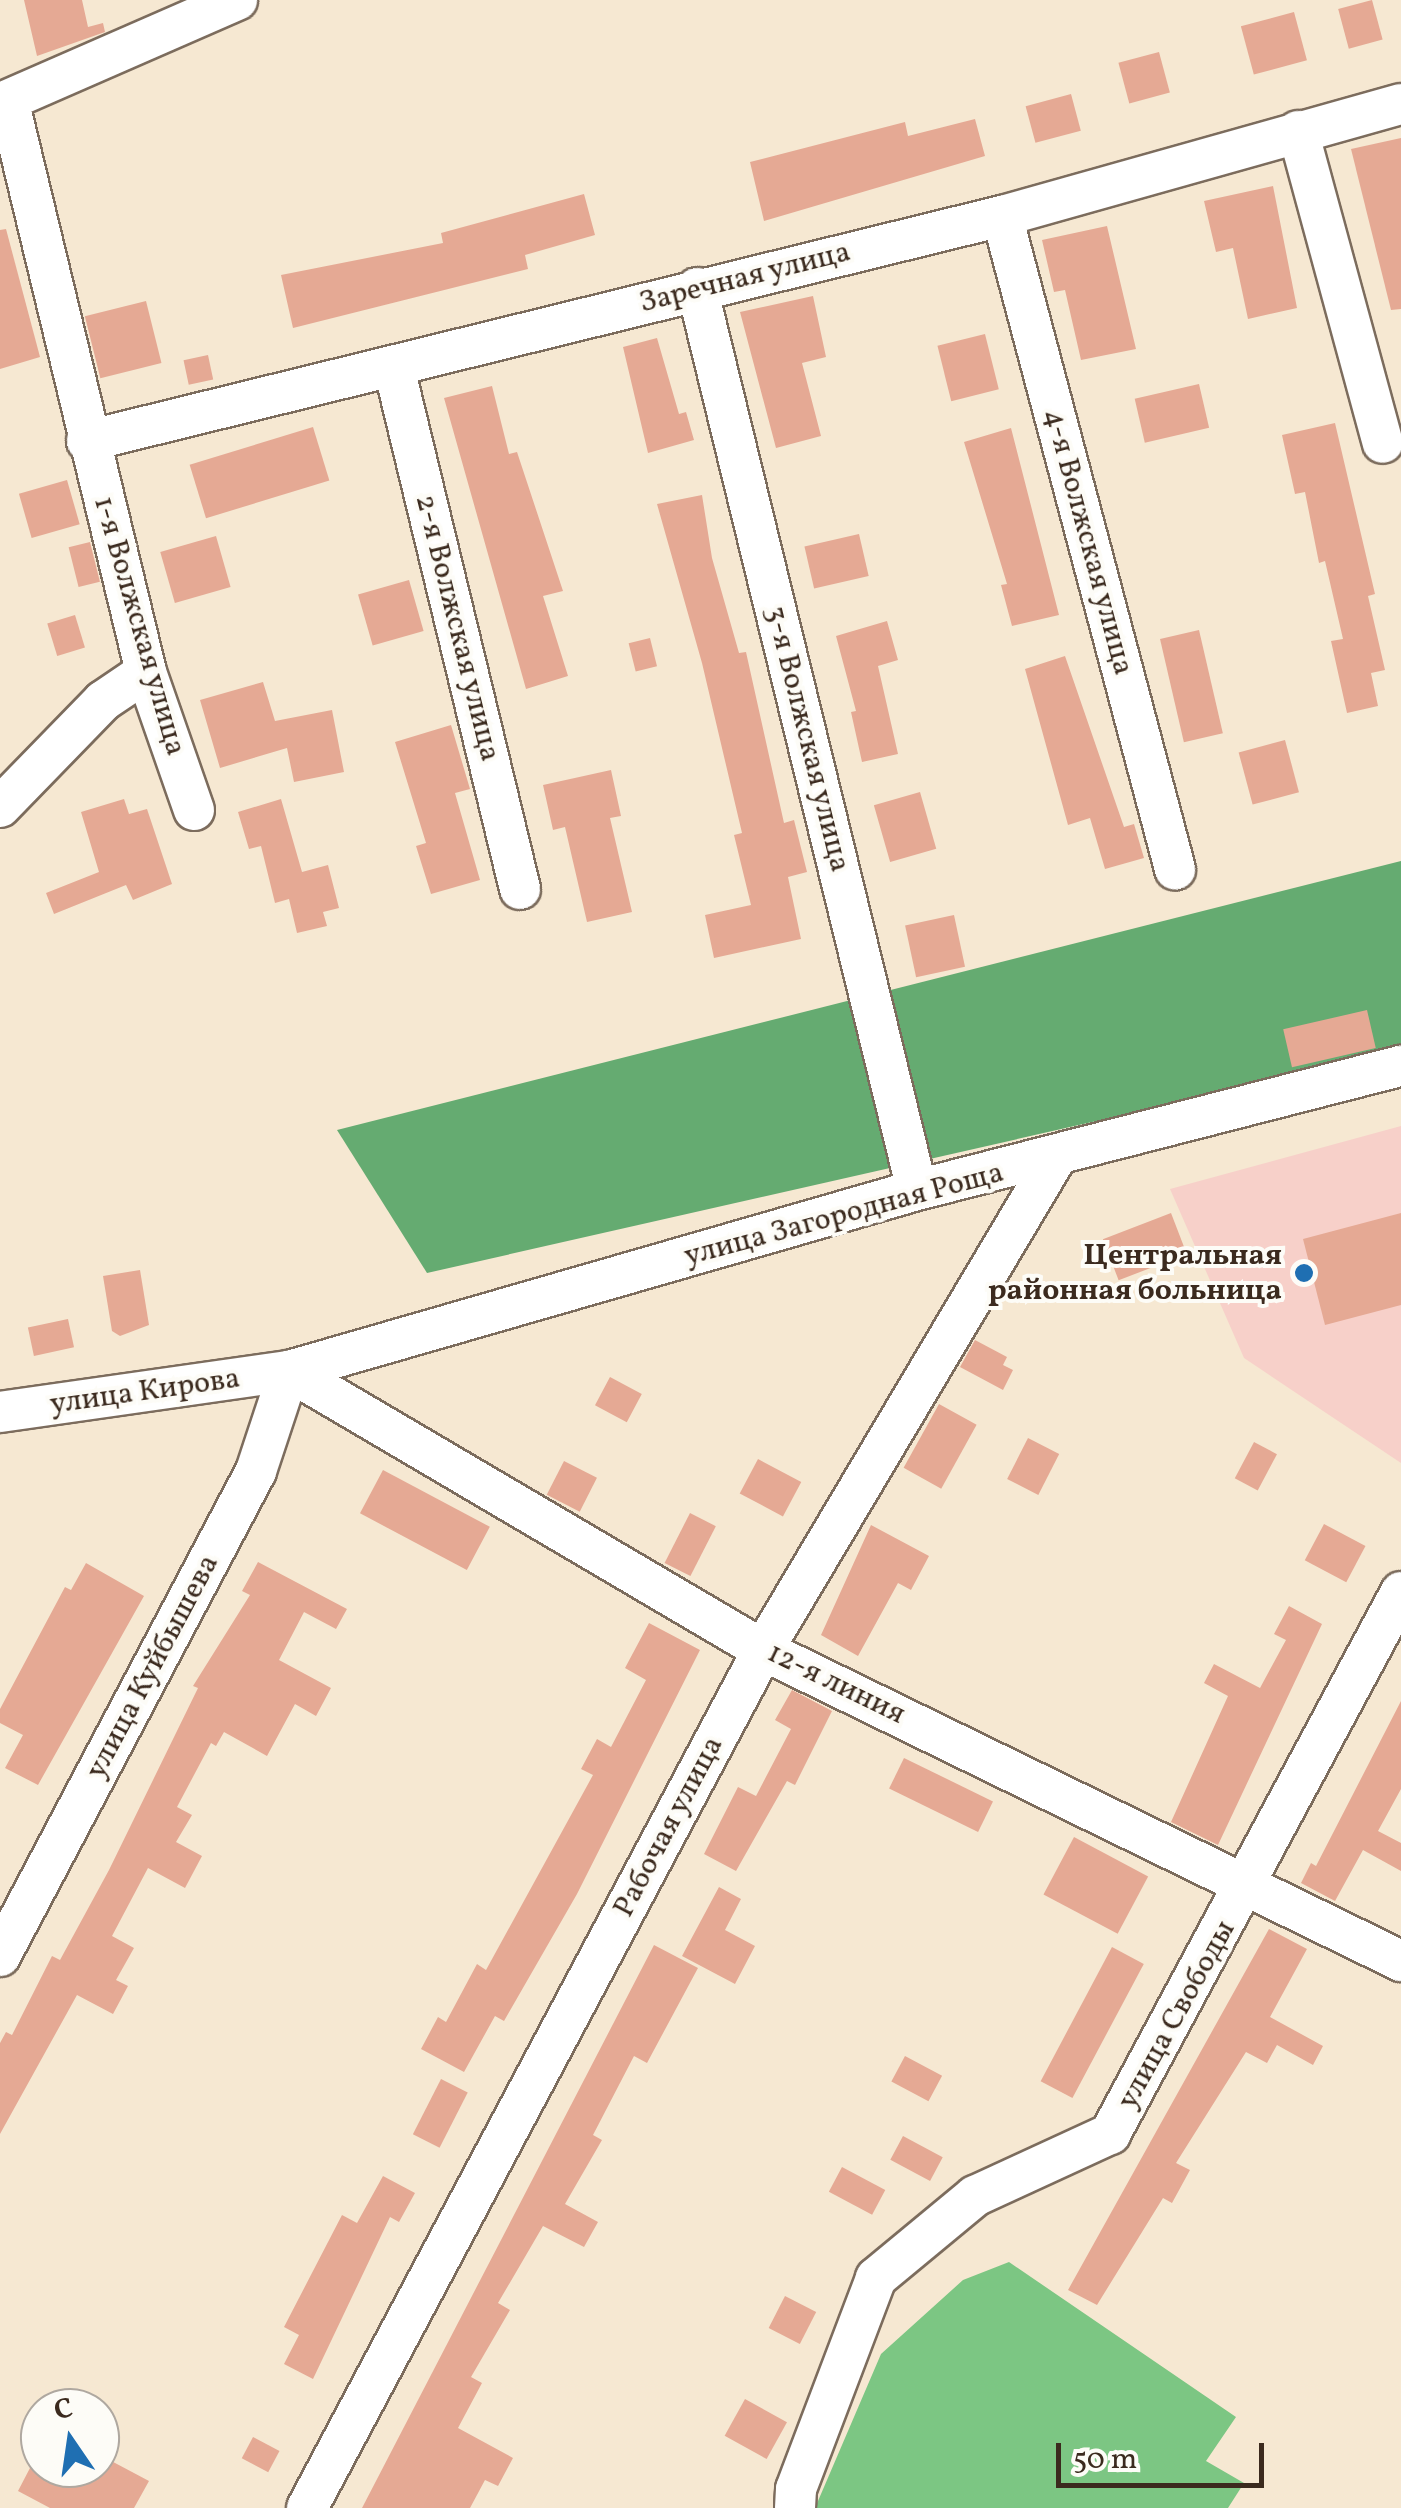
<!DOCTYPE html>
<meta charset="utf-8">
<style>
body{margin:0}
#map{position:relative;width:1401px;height:2508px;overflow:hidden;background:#f6e8d2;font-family:Vollkorn,serif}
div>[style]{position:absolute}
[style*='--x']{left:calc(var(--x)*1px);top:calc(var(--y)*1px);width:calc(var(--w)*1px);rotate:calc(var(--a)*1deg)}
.built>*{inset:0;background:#f7d0c9}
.green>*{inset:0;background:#7cc683}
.forest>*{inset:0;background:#65ab71}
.building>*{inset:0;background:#e5a994;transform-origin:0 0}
.roads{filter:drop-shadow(2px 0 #7c6c5d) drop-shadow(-2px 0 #7c6c5d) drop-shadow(0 2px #7c6c5d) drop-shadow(0 -2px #7c6c5d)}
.minor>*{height:40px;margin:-20px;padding:0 20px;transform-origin:20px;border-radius:20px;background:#fff}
.dots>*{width:28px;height:28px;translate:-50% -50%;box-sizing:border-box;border:5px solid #fdfcf7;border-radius:50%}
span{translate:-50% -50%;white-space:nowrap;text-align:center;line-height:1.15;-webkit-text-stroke:8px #fdfcf7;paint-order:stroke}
.street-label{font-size:30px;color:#3b2a1e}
.poi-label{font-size:30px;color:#3b2a1e;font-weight:700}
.right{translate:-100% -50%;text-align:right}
.north{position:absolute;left:20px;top:2388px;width:100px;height:100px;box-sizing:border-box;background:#fdfcf7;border:2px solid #afa8a0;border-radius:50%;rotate:347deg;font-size:28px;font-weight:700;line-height:40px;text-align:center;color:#3b2a1e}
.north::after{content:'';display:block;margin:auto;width:35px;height:45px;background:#1f6fb2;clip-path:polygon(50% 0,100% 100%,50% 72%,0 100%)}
.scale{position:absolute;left:1056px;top:2443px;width:208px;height:45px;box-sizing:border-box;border:5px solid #3b2a1e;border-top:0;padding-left:12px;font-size:30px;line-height:35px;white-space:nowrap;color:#3b2a1e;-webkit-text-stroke:8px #fdfcf7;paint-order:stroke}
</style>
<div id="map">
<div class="built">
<i style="clip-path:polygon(1401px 1126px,1401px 1463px,1244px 1358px,1170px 1189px)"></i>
</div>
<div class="green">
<i style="clip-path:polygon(1009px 2262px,1236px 2417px,1206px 2461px,1244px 2483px,1228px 2508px,815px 2508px,881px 2354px,963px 2280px)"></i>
</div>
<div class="forest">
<i style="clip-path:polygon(1401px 861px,1401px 1052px,427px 1273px,337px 1130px)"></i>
</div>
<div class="building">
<i style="clip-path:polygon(24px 0,82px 0,88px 27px,103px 23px,105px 32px,37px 56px)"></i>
<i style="left:1372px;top:0;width:41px;height:35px;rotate:75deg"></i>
<i style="left:1294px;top:12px;width:50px;height:55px;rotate:75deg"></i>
<i style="left:1159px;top:52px;width:42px;height:42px;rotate:75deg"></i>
<i style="left:1071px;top:94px;width:38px;height:47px;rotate:75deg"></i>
<i style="clip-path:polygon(975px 119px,985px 156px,764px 221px,750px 162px,905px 122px,908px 136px)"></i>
<i style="clip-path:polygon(1401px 138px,1401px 309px,1391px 310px,1351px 149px)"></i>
<i style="clip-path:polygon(1273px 186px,1297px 308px,1248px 319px,1233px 248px,1216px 252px,1204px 201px)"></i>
<i style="clip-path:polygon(584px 194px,595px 235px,525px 255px,528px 269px,293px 328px,281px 275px,443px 243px,441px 233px)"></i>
<i style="clip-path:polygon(1107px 226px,1136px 349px,1081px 360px,1065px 290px,1054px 292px,1042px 240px)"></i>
<i style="clip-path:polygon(6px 229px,40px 357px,0 369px,0 230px)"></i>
<i style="clip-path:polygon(813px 296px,826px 357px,802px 363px,821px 436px,776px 448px,740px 312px)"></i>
<i style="left:146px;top:301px;width:64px;height:63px;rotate:76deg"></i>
<i style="left:985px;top:334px;width:57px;height:49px;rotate:76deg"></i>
<i style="clip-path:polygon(657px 338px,679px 414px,686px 412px,694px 440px,648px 453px,623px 347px)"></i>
<i style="left:208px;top:355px;width:25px;height:25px;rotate:78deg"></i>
<i style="left:1199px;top:384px;width:45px;height:66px;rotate:77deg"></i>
<i style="clip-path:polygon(492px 386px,509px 454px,517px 452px,563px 591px,543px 596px,568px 676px,526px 689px,444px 398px)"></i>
<i style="clip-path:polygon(1335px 423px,1375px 594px,1368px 596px,1385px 670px,1371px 673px,1378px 706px,1347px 713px,1331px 641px,1343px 639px,1325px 561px,1319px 563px,1305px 492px,1295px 494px,1282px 435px)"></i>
<i style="left:313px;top:427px;width:56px;height:129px;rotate:73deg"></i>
<i style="clip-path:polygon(1011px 428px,1059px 615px,1012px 626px,1001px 585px,1007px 584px,964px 442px)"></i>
<i style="left:67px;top:480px;width:46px;height:50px;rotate:74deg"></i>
<i style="clip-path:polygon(702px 495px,712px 558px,739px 653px,746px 652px,784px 823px,794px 820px,807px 872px,788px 877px,801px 939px,714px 958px,705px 915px,751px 905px,734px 835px,742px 833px,702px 663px,657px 504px)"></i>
<i style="left:859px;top:534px;width:43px;height:56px;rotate:77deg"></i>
<i style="left:216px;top:536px;width:53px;height:58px;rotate:74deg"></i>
<i style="left:90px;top:542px;width:41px;height:22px;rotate:76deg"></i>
<i style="left:409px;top:580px;width:53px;height:53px;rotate:74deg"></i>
<i style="left:75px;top:615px;width:34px;height:29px;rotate:73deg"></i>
<i style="clip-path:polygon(887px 621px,898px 660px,878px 666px,898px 754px,862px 762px,851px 712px,856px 711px,836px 636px)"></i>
<i style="left:1199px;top:630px;width:106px;height:40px;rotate:77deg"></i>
<i style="left:650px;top:638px;width:29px;height:22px;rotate:76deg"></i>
<i style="clip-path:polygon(1065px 656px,1124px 827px,1134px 824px,1144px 858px,1105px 869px,1090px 818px,1068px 825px,1025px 669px)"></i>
<i style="clip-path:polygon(263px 682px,275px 721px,332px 710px,344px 772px,294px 782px,287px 748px,220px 768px,200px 700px)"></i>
<i style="clip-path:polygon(451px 725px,470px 789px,455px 793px,480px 880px,431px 894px,416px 846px,426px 843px,395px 742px)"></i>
<i style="left:1285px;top:740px;width:54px;height:48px;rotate:75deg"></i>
<i style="clip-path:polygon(611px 770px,621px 816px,610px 818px,632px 912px,587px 922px,565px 827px,553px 830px,543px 785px)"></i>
<i style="left:920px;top:792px;width:59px;height:48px;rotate:74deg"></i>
<i style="clip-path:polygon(124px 799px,129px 814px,147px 809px,172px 884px,133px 900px,126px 885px,54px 914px,46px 893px,99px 872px,81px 812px)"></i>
<i style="clip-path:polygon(281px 799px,302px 872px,328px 865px,339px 908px,323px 912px,327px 926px,297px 933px,289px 899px,275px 903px,261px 846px,249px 849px,238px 812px)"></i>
<i style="left:954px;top:915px;width:53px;height:50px;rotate:78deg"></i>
<i style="left:1367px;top:1010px;width:39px;height:86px;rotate:77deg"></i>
<i style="left:1171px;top:1213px;width:44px;height:73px;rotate:69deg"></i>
<i style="clip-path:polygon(1401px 1213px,1401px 1305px,1325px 1325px,1303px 1239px)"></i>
<i style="clip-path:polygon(140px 1270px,149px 1325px,120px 1336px,112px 1331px,103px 1276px)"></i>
<i style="left:68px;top:1319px;width:29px;height:41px;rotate:78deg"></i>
<i style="clip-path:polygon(975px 1340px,1007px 1357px,1003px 1365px,1013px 1370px,1003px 1390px,960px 1367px)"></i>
<i style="left:610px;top:1377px;width:36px;height:32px;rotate:28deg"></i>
<i style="left:939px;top:1404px;width:43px;height:73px;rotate:29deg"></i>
<i style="left:1028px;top:1438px;width:35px;height:46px;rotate:27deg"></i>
<i style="left:1254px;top:1442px;width:26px;height:41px;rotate:28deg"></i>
<i style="left:758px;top:1459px;width:49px;height:39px;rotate:28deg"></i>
<i style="left:564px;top:1461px;width:37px;height:38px;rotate:27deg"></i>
<i style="left:383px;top:1470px;width:121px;height:49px;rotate:28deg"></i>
<i style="left:690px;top:1513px;width:29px;height:56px;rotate:27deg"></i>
<i style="left:1324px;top:1524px;width:47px;height:41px;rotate:28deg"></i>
<i style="clip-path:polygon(871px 1525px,929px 1556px,911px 1590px,898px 1583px,858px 1656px,821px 1635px)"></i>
<i style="clip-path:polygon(258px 1562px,347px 1609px,336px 1629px,304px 1612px,279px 1660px,331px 1688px,316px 1716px,295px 1704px,267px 1756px,224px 1732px,216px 1746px,211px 1743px,177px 1807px,192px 1815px,176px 1842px,202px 1856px,185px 1888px,148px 1868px,112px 1936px,134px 1948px,116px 1980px,128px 1986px,113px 2014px,77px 1995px,0 2134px,0 2043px,6px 2032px,12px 2035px,52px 1956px,60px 1960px,109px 1870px,198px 1688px,193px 1686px,250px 1595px,242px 1591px)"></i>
<i style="clip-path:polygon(86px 1563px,144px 1596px,38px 1785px,5px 1768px,23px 1735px,0 1723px,0 1709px,65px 1587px,71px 1590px)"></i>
<i style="clip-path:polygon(1289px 1606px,1322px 1624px,1218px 1845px,1171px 1822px,1228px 1696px,1204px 1683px,1214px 1664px,1260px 1688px,1286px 1640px,1274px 1634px)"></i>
<i style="clip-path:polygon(649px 1623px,700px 1650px,577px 1894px,504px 2021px,495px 2016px,464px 2072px,421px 2049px,438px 2017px,446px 2022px,477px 1964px,486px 1970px,593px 1775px,581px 1769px,597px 1739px,611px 1747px,646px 1680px,625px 1668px)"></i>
<i style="clip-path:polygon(792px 1690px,832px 1711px,795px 1785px,787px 1781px,736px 1871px,704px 1854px,738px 1787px,756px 1796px,791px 1729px,775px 1720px)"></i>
<i style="clip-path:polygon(1401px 1701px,1401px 1789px,1378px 1831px,1401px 1843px,1401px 1871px,1363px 1850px,1335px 1901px,1301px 1883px,1311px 1863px,1316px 1866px)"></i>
<i style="left:904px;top:1758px;width:99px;height:34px;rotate:26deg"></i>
<i style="left:1074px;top:1837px;width:84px;height:65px;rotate:28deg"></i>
<i style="clip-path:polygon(719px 1887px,741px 1899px,725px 1930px,755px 1946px,735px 1984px,682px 1956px)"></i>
<i style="clip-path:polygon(1269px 1929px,1307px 1949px,1270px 2017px,1323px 2046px,1313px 2065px,1277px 2045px,1267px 2063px,1246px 2052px,1176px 2163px,1190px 2170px,1172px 2203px,1163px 2198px,1097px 2305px,1068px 2290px)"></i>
<i style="clip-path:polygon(654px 1945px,698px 1968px,647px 2063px,634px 2056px,593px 2135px,602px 2140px,565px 2204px,598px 2222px,584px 2247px,543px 2226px,498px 2303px,510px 2310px,471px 2377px,482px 2383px,458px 2428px,513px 2458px,498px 2486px,485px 2480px,470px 2508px,362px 2508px)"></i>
<i style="left:1112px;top:1947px;width:36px;height:152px;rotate:28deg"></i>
<i style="left:905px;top:2056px;width:42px;height:29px;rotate:28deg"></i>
<i style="left:441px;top:2079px;width:30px;height:62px;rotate:27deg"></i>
<i style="left:903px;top:2136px;width:45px;height:27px;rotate:28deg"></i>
<i style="left:842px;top:2167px;width:49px;height:28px;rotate:28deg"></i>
<i style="clip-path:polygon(383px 2176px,415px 2193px,399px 2222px,390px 2217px,313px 2379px,284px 2364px,299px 2335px,284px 2327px,342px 2215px,357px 2223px)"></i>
<i style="left:785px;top:2296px;width:35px;height:36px;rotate:27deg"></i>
<i style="left:745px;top:2399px;width:48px;height:42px;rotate:29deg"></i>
<i style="left:253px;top:2437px;width:30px;height:24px;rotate:28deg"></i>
<i style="clip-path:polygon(100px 2455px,149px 2481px,134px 2508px,50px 2508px,18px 2491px,30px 2468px,100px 2468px)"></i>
</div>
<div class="roads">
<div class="minor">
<i style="--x:1298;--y:131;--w:323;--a:74.8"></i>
<i style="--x:1002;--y:216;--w:676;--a:75.16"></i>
<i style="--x:697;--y:288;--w:928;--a:76.29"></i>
<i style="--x:394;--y:368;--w:536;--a:76.4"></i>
<i style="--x:87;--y:441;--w:942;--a:-13.82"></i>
<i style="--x:1002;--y:216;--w:414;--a:-15.7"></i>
<i style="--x:0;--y:807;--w:148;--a:-45.8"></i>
<i style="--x:103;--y:701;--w:52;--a:-34"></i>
<i style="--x:194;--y:810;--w:146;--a:-109.2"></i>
<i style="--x:146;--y:672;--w:588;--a:-103.56"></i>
<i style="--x:8;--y:100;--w:250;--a:-23.6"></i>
<i style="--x:289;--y:1371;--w:550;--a:30.48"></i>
<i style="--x:763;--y:1650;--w:710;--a:25.99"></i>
<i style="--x:0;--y:1412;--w:292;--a:-8.1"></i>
<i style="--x:289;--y:1371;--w:654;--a:-16.08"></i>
<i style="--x:917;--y:1190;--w:500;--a:-14.4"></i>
<i style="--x:0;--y:1956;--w:548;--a:-62.17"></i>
<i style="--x:256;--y:1471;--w:105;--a:-71.7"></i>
<i style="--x:307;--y:2508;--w:972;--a:-62.01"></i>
<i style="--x:763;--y:1650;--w:571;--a:-59.26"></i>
<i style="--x:795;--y:2508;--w:19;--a:-87"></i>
<i style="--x:796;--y:2489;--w:226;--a:-69.2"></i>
<i style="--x:876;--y:2278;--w:129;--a:-39.6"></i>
<i style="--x:975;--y:2196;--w:149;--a:-24.7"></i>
<i style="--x:1110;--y:2134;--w:615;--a:-61.77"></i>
</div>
</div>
<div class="dots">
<i style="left:1304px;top:1273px;background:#1f6fb2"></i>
</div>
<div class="street-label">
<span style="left:745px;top:278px;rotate:-14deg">Заречная улица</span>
<span style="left:1088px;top:542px;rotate:75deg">4-я Волжская улица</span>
<span style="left:139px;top:626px;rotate:74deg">1-я Волжская улица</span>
<span style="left:457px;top:628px;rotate:76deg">2-я Волжская улица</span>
<span style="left:807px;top:739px;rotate:76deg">3-я Волжская улица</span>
<span style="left:844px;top:1215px;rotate:-15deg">улица Загородная Роща</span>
<span style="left:145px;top:1392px;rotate:-8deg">улица Кирова</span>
<span style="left:153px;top:1667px;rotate:-62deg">улица Куйбышева</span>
<span style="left:836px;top:1684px;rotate:26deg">12-я линия</span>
<span style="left:669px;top:1827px;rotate:-62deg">Рабочая улица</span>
<span style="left:1177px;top:2015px;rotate:-61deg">улица Свободы</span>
</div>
<div class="poi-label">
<span class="right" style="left:1282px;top:1273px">Центральная<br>районная больница</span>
</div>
<div class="north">С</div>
<div class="scale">50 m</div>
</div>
